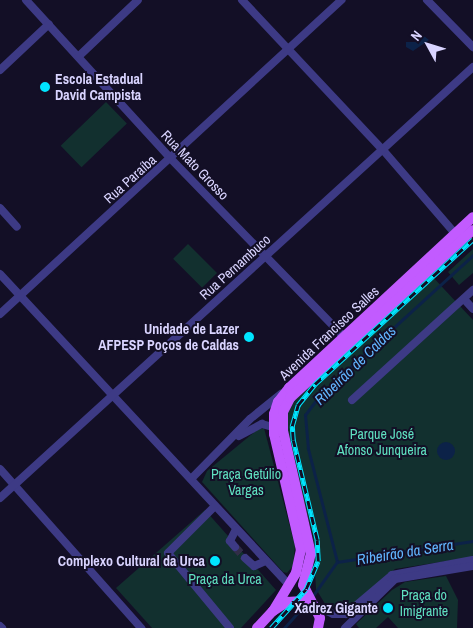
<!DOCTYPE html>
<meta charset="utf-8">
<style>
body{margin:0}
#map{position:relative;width:473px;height:628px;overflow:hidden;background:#130f26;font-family:"Archivo Narrow",sans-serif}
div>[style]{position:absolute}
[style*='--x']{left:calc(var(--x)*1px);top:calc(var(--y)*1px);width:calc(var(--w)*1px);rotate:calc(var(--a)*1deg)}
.green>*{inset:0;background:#12302f;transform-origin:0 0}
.water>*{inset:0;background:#0c2248}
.round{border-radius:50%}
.stream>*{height:2.5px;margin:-1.25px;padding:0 1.25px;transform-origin:1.25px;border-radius:1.25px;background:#0c2248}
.minor-tunnel>*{height:8px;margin-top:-4px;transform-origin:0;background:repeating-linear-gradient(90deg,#312d47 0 8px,transparent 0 12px)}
.minor>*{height:8px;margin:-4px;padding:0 4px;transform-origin:4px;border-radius:4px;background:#3d3a85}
.major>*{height:10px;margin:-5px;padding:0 5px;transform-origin:5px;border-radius:5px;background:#c25bff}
.rail>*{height:4.5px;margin-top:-2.25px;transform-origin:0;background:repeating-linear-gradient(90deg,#130f26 0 8px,#00e5ff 0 16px);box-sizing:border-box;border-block:1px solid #00e5ff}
.dots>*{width:14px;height:14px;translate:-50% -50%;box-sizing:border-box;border:2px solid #130f26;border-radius:50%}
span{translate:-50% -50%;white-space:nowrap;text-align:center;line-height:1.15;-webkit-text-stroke:4px #130f26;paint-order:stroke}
.poi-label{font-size:14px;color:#d9d4ff;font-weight:700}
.left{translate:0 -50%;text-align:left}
.right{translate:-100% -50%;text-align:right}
.street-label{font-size:14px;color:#d9d4ff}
.park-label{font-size:14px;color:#5fe0c0}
.water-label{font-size:15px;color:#62b6ff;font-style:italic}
.north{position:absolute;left:403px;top:20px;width:50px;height:50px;-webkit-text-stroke:4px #130f26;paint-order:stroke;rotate:309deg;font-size:14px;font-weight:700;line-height:20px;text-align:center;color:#d9d4ff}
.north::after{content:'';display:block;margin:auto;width:18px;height:22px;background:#d9d4ff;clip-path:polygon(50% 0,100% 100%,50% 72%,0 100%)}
</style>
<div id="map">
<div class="green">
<i style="left:106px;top:102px;width:30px;height:63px;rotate:46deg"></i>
<i style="left:188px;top:244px;width:41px;height:21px;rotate:45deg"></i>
<i style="clip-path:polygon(473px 249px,473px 273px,459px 285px,448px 272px)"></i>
<i style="clip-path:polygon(430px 274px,473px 320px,473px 557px,395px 569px,361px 599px,347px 607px,327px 607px,316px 589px,313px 536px,295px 472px,286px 426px,288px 410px,293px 401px)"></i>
<i style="clip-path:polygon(264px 428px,295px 546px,293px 566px,287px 573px,283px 572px,202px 482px,207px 471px,257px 430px)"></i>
<i style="clip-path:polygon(205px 510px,276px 590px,241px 628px,152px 628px,116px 588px)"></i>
<i style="clip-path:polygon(446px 576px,458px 600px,457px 628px,398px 628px,388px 617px,376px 628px,359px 628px,356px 624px,392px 590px,405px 582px)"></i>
</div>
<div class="water">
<i style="clip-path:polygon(424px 36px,429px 40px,413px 51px,406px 47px,406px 42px,415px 42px)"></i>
<i class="round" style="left:437px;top:442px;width:18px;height:18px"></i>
</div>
<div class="stream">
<i style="--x:337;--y:562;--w:117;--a:-104.4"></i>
<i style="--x:308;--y:449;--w:34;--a:-95"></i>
<i style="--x:305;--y:415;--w:26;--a:-53"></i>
<i style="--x:321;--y:394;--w:206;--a:-42.4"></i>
<i style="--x:337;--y:562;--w:138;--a:-8.8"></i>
<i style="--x:312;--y:597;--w:43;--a:-54.5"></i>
<i style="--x:284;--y:628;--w:31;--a:-48"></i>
</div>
<div class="minor-tunnel">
<i style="--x:235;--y:547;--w:15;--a:48"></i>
</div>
<div class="minor">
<i style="--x:26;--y:0;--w:215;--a:47.6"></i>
<i style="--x:171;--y:159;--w:252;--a:45.8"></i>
<i style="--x:242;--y:0;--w:206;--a:46.8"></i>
<i style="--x:383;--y:150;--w:115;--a:49.2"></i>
<i style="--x:427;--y:0;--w:66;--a:45.6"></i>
<i style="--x:79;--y:56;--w:81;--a:-43.5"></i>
<i style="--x:0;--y:70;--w:67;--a:-43.2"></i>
<i style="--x:0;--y:208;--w:25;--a:48"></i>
<i style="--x:0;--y:274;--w:425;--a:47.1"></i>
<i style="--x:464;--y:299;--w:13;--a:48"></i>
<i style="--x:0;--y:314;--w:464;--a:-42.6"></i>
<i style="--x:352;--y:400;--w:164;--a:-42.3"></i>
<i style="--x:239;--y:436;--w:26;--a:-28"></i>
<i style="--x:262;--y:424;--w:15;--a:16"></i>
<i style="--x:0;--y:469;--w:213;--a:48.4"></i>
<i style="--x:191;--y:479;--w:84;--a:-45.5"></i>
<i style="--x:250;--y:419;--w:40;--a:-39"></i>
<i style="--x:0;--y:498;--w:640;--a:-42.34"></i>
<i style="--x:215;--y:506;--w:66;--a:135"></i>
<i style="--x:168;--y:553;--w:97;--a:50.4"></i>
<i style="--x:235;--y:547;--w:8;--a:-130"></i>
<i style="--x:230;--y:541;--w:13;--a:-63"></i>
<i style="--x:245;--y:558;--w:12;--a:42"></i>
<i style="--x:254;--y:566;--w:13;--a:-23"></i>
<i style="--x:313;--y:605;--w:22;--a:24"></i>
<i style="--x:333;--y:614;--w:13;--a:0"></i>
<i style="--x:346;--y:614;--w:60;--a:-40.3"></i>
<i style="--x:392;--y:575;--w:82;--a:-10.5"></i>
<i style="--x:0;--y:626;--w:3;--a:45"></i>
<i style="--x:345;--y:628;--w:70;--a:-44.4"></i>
<i style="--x:395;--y:579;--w:79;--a:-9.5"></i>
</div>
<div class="major">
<i style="--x:273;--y:611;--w:44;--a:-58.8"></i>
<i style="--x:296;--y:573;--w:24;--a:-78"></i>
<i style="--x:301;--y:550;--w:119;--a:-103.1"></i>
<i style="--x:274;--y:434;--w:20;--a:-90"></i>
<i style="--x:274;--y:414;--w:13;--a:-72"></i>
<i style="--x:278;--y:402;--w:18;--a:-52"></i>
<i style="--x:289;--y:388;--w:251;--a:-42.9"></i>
<i style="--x:257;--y:628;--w:23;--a:-47"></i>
<i style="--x:273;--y:611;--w:17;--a:-33"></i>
<i style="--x:287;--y:602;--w:16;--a:-4"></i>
<i style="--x:303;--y:601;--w:10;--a:24"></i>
<i style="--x:318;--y:628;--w:10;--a:-79"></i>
<i style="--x:320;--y:618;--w:37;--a:-117"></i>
<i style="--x:303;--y:585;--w:32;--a:-76"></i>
<i style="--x:311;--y:554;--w:126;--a:-102.8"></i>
<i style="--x:283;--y:431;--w:19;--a:-90"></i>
<i style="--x:283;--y:412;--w:16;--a:-63"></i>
<i style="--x:290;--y:398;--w:248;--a:-42.6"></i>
</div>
<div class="rail">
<i style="--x:271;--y:628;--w:52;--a:-48.1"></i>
<i style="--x:306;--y:589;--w:30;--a:-67"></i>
<i style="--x:318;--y:561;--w:21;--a:-93"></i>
<i style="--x:317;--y:540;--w:103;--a:-103.5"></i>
<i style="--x:293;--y:440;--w:14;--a:-94"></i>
<i style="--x:292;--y:426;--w:22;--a:-74"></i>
<i style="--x:298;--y:405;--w:27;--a:-51"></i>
<i style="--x:315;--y:384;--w:214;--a:-42.5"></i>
</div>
<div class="dots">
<i style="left:45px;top:87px;background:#00e5ff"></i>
<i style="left:249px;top:337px;background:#00e5ff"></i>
<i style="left:215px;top:561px;background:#00e5ff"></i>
<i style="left:388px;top:608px;background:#00e5ff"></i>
</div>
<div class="poi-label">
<span class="left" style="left:55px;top:87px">Escola Estadual<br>David Campista</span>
<span class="right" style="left:239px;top:337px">Unidade de Lazer<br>AFPESP Poços de Caldas</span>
<span class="right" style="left:205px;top:561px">Complexo Cultural da Urca</span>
<span class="right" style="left:378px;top:608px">Xadrez Gigante</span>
</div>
<div class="street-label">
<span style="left:195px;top:165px;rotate:46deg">Rua Mato Grosso</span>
<span style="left:130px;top:179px;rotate:-42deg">Rua Paraíba</span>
<span style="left:235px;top:267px;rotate:-42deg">Rua Pernambuco</span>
<span style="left:329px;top:333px;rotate:-43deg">Avenida Francisco Salles</span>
</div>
<div class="park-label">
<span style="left:382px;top:442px">Parque José<br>Afonso Junqueira</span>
<span style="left:246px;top:482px">Praça Getúlio<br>Vargas</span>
<span style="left:225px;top:579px">Praça da Urca</span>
<span style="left:424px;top:603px">Praça do<br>Imigrante</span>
</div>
<div class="water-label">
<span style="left:355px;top:365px;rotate:-44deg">Ribeirão de Caldas</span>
<span style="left:405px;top:552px;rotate:-9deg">Ribeirão da Serra</span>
</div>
<div class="north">N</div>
</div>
